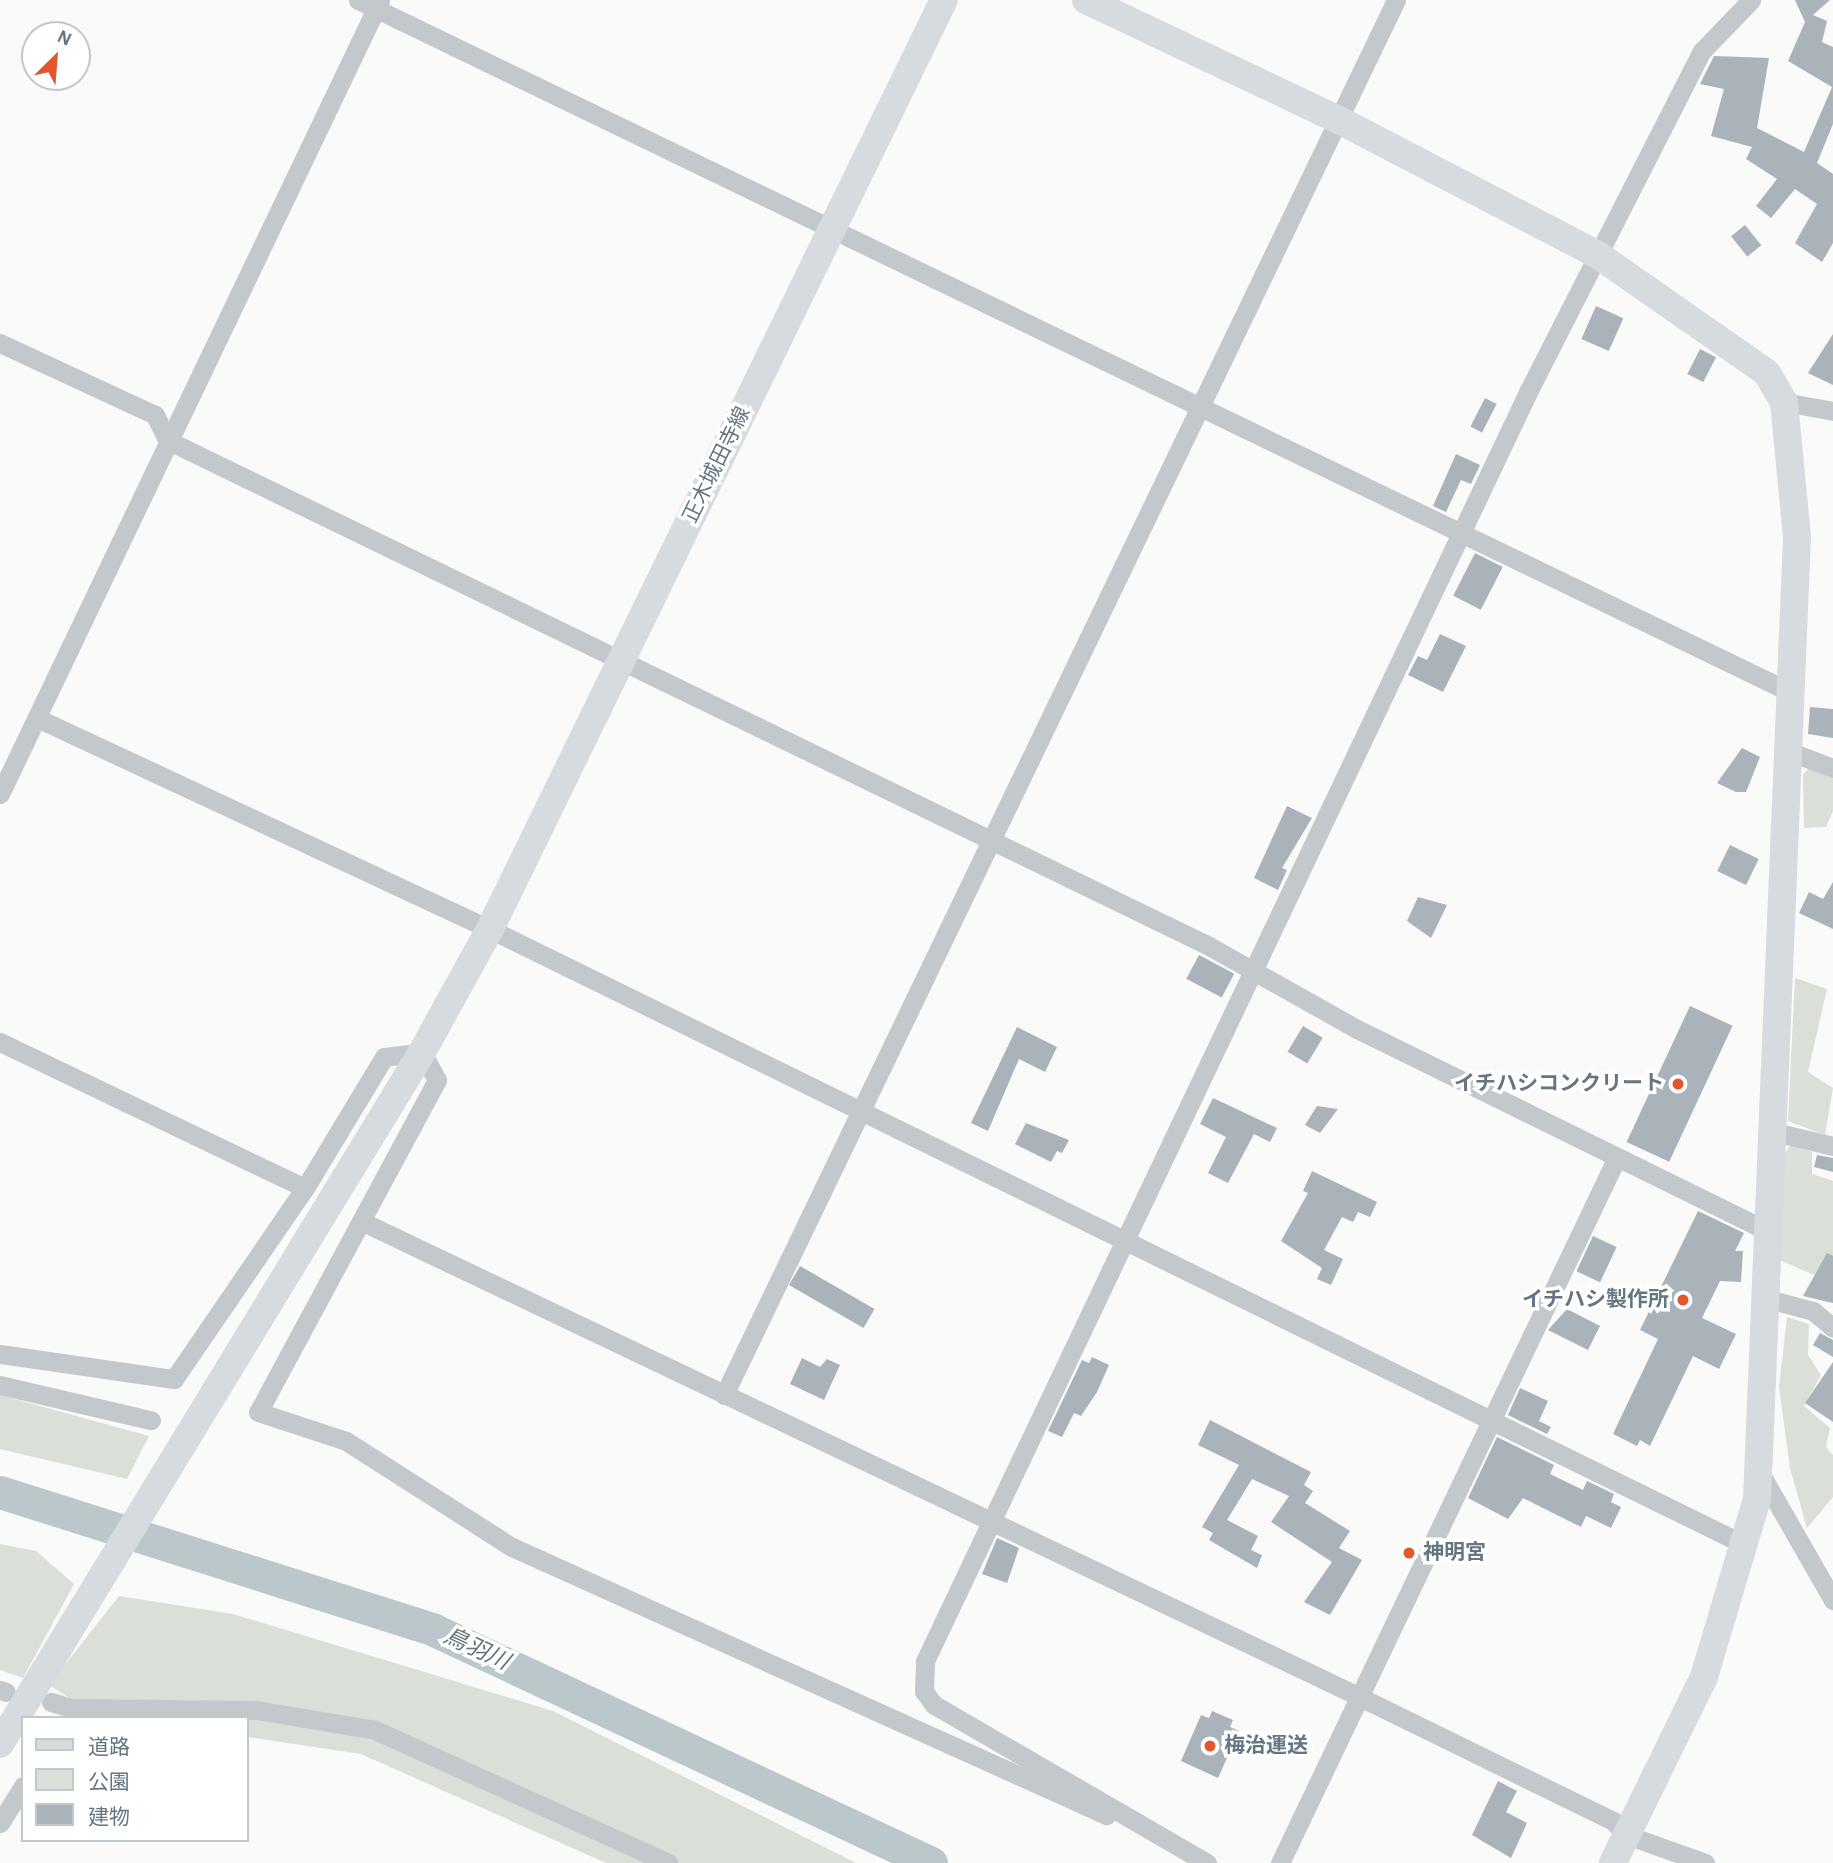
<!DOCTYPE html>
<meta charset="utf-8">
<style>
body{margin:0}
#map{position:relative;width:1833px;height:1863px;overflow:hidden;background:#fafaf8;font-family:"Alegreya Sans","Noto Sans JP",sans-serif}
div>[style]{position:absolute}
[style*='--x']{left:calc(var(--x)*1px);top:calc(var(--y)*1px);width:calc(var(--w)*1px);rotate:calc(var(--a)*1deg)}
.green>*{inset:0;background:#dadfd7}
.river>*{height:33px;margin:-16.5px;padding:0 16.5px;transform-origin:16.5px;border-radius:16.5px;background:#bbc7cb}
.building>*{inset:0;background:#aab3b9;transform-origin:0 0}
.street>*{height:19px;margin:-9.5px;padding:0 9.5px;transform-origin:9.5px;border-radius:9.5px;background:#c3c8cc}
.secondary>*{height:28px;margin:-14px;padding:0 14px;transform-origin:14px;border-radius:14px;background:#d6dbdf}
.dots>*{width:19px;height:19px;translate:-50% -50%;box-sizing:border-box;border:4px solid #fff;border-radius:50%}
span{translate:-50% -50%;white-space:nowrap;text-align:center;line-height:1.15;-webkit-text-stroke:7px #fff;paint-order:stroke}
.street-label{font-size:21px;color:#657683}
.poi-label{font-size:21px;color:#657683;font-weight:700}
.right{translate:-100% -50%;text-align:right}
.left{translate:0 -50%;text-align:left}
.water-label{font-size:23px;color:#60757c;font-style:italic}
.legend{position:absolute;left:21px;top:1716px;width:228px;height:126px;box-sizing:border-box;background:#fff;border:2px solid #c1c8cd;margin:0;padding:9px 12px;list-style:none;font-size:21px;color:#657683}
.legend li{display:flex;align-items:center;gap:14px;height:35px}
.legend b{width:35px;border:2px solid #c1c8cd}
.north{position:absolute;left:21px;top:21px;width:70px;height:70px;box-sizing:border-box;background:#fff;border:2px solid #c1c8cd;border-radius:50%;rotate:25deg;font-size:19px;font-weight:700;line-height:28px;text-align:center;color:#657683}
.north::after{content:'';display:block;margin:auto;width:24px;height:32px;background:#e4572e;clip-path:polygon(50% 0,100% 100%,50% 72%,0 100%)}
</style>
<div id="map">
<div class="green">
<i style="clip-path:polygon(1811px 766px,1833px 778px,1833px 811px,1826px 827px,1804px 828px,1803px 774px)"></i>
<i style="clip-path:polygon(1795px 978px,1827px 989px,1808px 1072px,1833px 1088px,1825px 1135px,1788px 1121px)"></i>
<i style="clip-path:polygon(1791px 1144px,1812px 1152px,1812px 1174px,1833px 1181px,1833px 1260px,1827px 1256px,1814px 1275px,1779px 1260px,1784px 1155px)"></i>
<i style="clip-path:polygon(1787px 1317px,1809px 1324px,1808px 1355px,1821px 1375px,1804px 1406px,1830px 1428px,1826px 1447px,1833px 1455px,1833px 1497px,1807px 1528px,1790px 1468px,1779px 1387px)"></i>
<i style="clip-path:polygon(0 1395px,149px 1436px,127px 1479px,0 1449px)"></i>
<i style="clip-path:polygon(0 1544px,36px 1551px,74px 1584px,23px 1678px,0 1670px)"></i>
<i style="clip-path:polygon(119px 1596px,233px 1614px,553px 1711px,856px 1863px,606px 1863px,361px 1754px,247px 1737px,247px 1718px,98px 1716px,49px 1685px)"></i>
</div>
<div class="river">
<i style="--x:0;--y:1492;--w:455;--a:17.6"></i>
<i style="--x:434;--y:1630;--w:549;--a:25.12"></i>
</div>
<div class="building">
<i style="clip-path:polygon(1795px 0,1830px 0,1813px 15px,1827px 21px,1822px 42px,1833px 47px,1833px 124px,1817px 163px,1833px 174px,1833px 243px,1822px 262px,1795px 243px,1817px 204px,1795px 189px,1771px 218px,1756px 206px,1777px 179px,1746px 159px,1752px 147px,1711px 136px,1724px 89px,1700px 84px,1714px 56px,1769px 58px,1757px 128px,1804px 152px,1832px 87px,1788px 61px,1805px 22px)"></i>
<i style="left:1745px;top:225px;width:26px;height:18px;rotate:51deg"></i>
<i style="left:1596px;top:306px;width:30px;height:36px;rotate:24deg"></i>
<i style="clip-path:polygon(1833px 334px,1833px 385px,1808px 373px)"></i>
<i style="left:1700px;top:349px;width:18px;height:28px;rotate:27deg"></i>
<i style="left:1485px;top:398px;width:13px;height:32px;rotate:27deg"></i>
<i style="clip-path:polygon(1456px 454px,1480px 465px,1471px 484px,1461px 480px,1446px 512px,1433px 506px)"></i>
<i style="left:1475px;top:553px;width:31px;height:48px;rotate:27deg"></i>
<i style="clip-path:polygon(1440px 634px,1466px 646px,1443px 692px,1408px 675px,1418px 656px,1427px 660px)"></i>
<i style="clip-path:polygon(1810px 707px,1833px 709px,1833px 738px,1808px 734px)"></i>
<i style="clip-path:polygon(1742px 748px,1760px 757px,1746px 792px,1736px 792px,1717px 783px)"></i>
<i style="clip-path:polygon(1287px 806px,1312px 818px,1282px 868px,1287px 870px,1278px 890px,1254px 878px)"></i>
<i style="left:1730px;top:845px;width:32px;height:29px;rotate:26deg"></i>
<i style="clip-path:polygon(1833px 882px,1833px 929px,1799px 913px,1809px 892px,1823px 899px)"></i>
<i style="clip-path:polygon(1418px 897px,1447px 905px,1431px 938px,1407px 921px)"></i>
<i style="left:1199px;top:955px;width:40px;height:27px;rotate:28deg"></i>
<i style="left:1690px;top:1006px;width:47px;height:150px;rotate:25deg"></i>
<i style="left:1303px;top:1026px;width:23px;height:30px;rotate:31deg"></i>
<i style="clip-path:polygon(1017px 1027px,1057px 1047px,1045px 1072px,1019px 1059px,988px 1131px,971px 1123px)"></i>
<i style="clip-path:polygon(1213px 1098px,1277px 1128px,1270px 1142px,1254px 1134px,1228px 1183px,1208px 1173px,1226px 1137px,1200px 1124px)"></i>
<i style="clip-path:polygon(1317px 1106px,1338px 1109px,1320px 1133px,1305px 1125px)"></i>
<i style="clip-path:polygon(1026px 1123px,1069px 1140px,1062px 1153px,1057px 1151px,1051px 1162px,1015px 1144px)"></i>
<i style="clip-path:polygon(1817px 1155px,1833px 1158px,1833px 1172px,1814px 1167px)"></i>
<i style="clip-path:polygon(1312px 1171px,1377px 1202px,1370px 1217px,1358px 1212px,1353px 1222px,1342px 1217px,1324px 1250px,1343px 1259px,1331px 1285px,1317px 1279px,1322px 1268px,1281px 1241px,1308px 1193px,1303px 1191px)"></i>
<i style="clip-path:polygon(1698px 1211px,1744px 1233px,1735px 1251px,1743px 1251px,1741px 1282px,1720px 1281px,1702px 1318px,1736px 1334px,1719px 1369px,1693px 1356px,1650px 1446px,1640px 1440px,1637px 1446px,1613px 1434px,1658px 1339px,1640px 1330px)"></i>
<i style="left:1593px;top:1236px;width:26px;height:39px;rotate:25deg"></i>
<i style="clip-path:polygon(1827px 1253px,1833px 1256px,1833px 1303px,1803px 1296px)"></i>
<i style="left:800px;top:1266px;width:86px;height:22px;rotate:30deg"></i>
<i style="clip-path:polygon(1567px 1309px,1600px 1326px,1588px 1350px,1548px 1330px)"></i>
<i style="clip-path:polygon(1820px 1333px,1833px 1340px,1833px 1357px,1813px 1345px)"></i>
<i style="clip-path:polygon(1092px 1357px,1109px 1365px,1097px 1392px,1081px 1416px,1074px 1413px,1062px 1437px,1048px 1431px,1082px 1360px,1089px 1363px)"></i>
<i style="clip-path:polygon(802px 1358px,820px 1367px,827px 1359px,840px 1365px,824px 1400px,790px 1384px)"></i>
<i style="clip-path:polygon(1833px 1362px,1833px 1422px,1805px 1403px)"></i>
<i style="clip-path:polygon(1520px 1388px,1548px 1401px,1539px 1421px,1551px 1427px,1547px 1434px,1508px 1415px)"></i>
<i style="clip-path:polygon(1210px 1420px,1311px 1472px,1304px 1485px,1313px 1491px,1305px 1503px,1350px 1531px,1339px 1548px,1362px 1560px,1330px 1615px,1304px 1602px,1332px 1562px,1271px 1522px,1289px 1496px,1252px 1479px,1227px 1520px,1258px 1536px,1251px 1550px,1262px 1555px,1257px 1568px,1209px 1540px,1213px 1533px,1202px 1527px,1239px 1465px,1198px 1445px)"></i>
<i style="clip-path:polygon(1497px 1437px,1554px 1465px,1550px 1474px,1583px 1490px,1587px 1481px,1614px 1494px,1611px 1502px,1621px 1507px,1611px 1528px,1586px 1516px,1581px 1527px,1523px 1498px,1508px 1519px,1468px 1498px)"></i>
<i style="clip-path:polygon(997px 1538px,1019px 1548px,1007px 1583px,982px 1574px)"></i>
<i style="clip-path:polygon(1212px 1711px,1233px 1720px,1230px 1727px,1239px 1731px,1218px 1778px,1181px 1761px,1201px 1715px,1209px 1718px)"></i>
<i style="clip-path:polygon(1498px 1781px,1517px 1791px,1506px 1812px,1527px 1823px,1511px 1858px,1472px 1835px)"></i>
</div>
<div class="street">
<i style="--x:358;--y:0;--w:1590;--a:25.79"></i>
<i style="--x:0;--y:343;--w:171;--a:24.9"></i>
<i style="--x:155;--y:415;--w:28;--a:64"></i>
<i style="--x:167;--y:440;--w:1158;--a:25.9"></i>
<i style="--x:1209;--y:946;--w:170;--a:29.3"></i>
<i style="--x:1357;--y:1029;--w:455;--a:26.2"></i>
<i style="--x:1784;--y:402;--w:50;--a:10.4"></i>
<i style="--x:37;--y:718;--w:500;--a:25"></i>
<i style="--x:490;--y:929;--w:1400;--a:26.14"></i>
<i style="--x:1788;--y:751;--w:48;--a:20.7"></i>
<i style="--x:0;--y:794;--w:880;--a:-64.42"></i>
<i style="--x:0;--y:1042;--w:338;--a:25.6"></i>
<i style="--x:1770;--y:1131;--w:65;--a:13.4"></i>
<i style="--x:363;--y:1222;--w:1104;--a:25.47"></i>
<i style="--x:1360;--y:1697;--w:282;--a:26.1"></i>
<i style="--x:1613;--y:1821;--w:20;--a:45"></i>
<i style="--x:1627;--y:1835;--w:83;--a:19.7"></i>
<i style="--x:1768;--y:1299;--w:47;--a:14.9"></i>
<i style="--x:1813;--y:1311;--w:26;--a:40"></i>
<i style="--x:0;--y:1354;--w:176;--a:8.2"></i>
<i style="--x:174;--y:1379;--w:232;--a:-55.6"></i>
<i style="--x:305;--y:1188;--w:153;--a:-58.9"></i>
<i style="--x:384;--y:1057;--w:38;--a:-7"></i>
<i style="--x:422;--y:1052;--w:32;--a:62"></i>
<i style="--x:437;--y:1080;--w:377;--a:118.3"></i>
<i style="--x:258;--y:1412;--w:93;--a:18.2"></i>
<i style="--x:346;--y:1441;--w:197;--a:32.6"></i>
<i style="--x:512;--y:1547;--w:652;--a:24.28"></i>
<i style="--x:0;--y:1385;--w:155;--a:13.1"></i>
<i style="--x:724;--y:1395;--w:1548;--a:-64.28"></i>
<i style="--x:1759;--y:1471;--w:149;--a:60.2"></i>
<i style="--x:0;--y:1690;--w:6;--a:18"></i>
<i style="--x:51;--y:1702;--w:22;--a:16"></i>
<i style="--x:72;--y:1708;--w:184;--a:0.6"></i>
<i style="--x:256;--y:1710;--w:121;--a:9.5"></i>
<i style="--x:375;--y:1730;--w:322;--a:24.4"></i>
<i style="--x:0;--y:1823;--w:44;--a:-58.1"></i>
<i style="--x:1207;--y:1863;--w:315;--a:-149.9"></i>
<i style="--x:934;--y:1705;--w:17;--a:-126"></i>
<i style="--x:924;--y:1691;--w:30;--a:-88"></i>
<i style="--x:925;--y:1661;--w:1405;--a:-64.58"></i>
<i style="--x:1528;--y:392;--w:383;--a:-63"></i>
<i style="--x:1702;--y:51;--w:71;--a:-46.1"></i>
<i style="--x:1280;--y:1863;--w:782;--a:-64.48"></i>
</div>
<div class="secondary">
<i style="--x:1086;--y:0;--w:280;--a:25.4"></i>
<i style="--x:1339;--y:120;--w:292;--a:27.5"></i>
<i style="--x:1598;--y:255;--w:206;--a:34.9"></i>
<i style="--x:1767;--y:373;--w:34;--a:60"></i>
<i style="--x:1784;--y:402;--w:136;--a:84.5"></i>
<i style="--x:1797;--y:537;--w:963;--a:92.38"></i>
<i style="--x:1757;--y:1499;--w:186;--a:106.6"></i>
<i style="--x:1704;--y:1677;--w:207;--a:116.1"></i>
<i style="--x:0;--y:1744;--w:811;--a:-58.62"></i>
<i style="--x:422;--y:1052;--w:141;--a:-61.1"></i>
<i style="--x:490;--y:929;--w:1034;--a:-63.96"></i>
</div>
<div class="dots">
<i style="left:1678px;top:1084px;background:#e4572e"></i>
<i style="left:1683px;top:1300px;background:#e4572e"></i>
<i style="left:1409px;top:1553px;background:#e4572e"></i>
<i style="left:1210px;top:1746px;background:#e4572e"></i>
</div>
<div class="street-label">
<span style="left:717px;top:465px;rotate:-64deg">正木城田寺線</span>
</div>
<div class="poi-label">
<span class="right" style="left:1664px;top:1084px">イチハシコンクリート</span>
<span class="right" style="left:1669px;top:1300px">イチハシ製作所</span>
<span class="left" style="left:1423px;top:1553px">神明宮</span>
<span class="left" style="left:1224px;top:1746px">梅治運送</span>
</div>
<div class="water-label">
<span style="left:476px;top:1650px;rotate:25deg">鳥羽川</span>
</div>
<ul class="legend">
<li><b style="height:9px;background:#d6dbdf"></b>道路</li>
<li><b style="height:19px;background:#dadfd7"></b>公園</li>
<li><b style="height:19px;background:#aab3b9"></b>建物</li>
</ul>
<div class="north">N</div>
</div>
